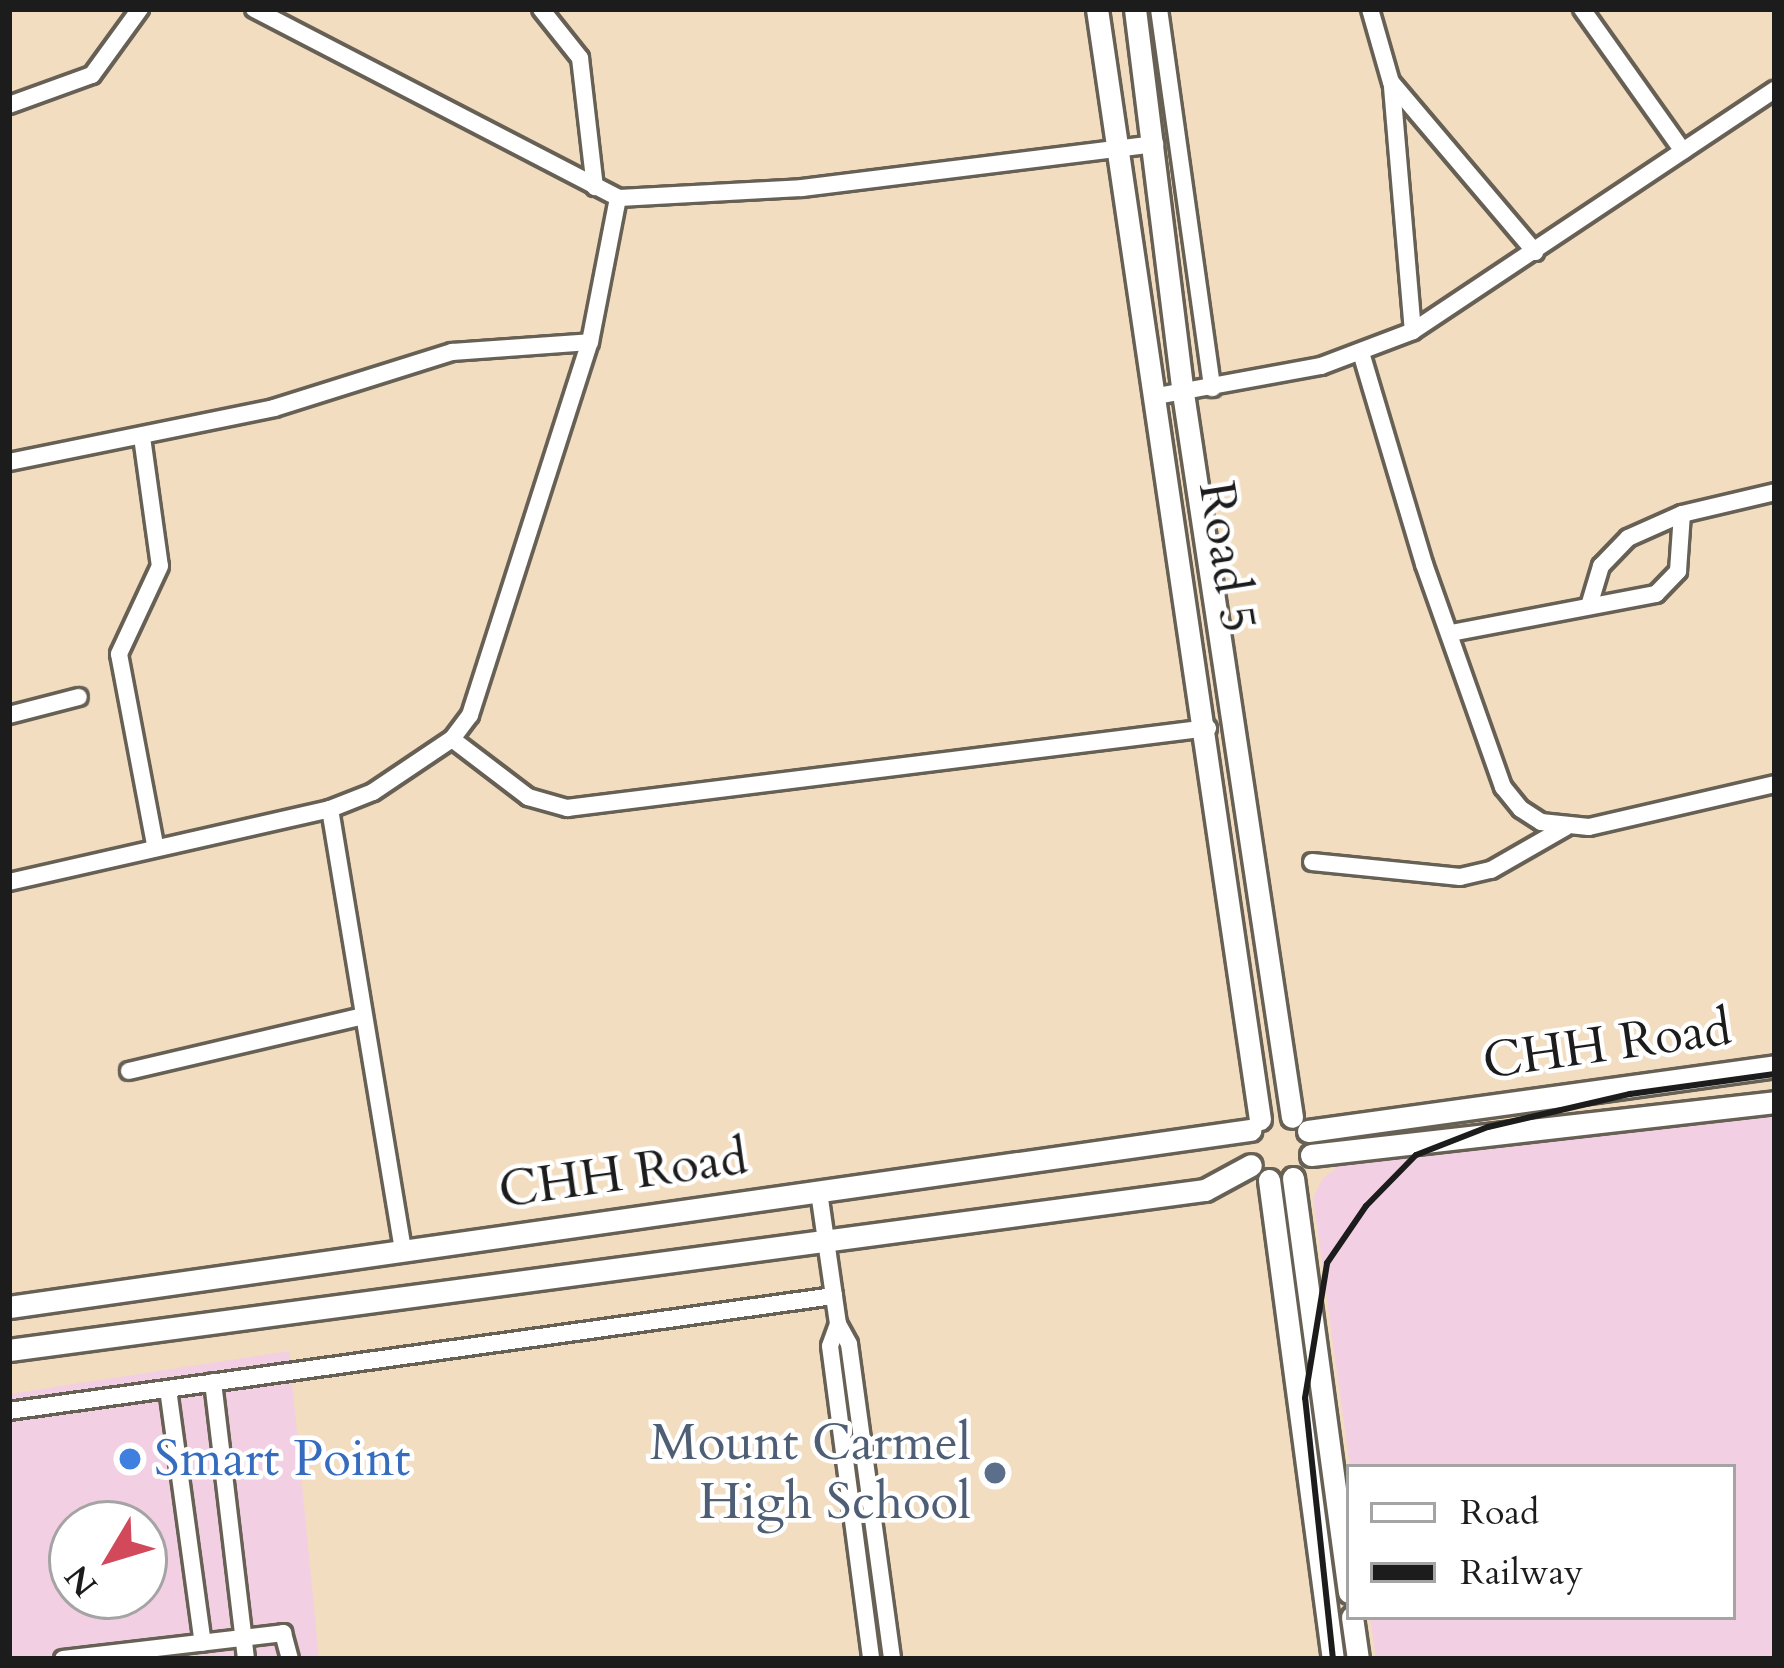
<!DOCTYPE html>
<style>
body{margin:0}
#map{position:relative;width:1784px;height:1668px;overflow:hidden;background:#f3ddc0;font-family:Cardo,serif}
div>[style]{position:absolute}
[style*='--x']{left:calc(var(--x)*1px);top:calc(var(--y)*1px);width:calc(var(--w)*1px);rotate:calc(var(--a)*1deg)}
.built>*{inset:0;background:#f2cfe2}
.roads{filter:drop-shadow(3px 0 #676055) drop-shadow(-3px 0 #676055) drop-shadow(0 3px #676055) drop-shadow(0 -3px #676055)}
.minor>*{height:16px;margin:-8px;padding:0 8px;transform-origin:8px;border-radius:8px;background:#fff}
.tertiary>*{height:21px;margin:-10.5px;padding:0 10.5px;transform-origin:10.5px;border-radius:10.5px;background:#fff}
.rail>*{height:6px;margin:-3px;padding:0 3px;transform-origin:3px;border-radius:3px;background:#1c1c1c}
.dots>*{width:33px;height:33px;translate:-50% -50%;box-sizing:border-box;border:6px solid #fff;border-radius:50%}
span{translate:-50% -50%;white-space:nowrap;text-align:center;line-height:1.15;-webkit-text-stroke:9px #fff;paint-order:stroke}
.street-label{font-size:51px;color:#1c1c1c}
.service-label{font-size:51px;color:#4e5e75}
.right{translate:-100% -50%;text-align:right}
.shop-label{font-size:51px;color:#366cbe}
.left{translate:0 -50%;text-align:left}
.frame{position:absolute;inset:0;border:12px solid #1c1c1c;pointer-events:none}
.legend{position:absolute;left:1346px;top:1464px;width:390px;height:156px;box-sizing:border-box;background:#fff;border:3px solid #a4a4a4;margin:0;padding:15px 21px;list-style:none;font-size:36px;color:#1c1c1c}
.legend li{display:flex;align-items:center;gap:24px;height:60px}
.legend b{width:60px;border:3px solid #a4a4a4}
.north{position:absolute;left:48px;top:1500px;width:120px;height:120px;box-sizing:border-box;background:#fff;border:3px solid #a4a4a4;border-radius:50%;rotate:232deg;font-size:33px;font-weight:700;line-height:48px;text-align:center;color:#1c1c1c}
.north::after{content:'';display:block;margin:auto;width:42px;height:54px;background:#d1495b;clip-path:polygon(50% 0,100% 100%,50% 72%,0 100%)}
</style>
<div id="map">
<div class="built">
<i style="clip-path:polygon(1775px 1107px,1775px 1659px,1376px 1659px,1370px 1617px,1733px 1617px,1733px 1467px,1350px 1467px,1313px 1198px,1322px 1179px,1358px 1151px)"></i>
<i style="clip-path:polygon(evenodd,289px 1351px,319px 1659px,9px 1659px,9px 1394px,289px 1351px,72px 1524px,144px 1524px,144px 1596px,72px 1596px,72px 1524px)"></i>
</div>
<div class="roads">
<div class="minor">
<i style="--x:254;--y:9;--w:410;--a:27.4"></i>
<i style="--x:618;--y:198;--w:184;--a:-3.1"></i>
<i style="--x:802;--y:188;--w:356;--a:-7.1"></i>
<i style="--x:541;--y:9;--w:63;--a:51.5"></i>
<i style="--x:580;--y:58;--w:130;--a:83.4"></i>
<i style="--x:1159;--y:9;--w:383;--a:82"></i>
<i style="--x:1370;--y:9;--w:76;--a:74"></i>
<i style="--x:1391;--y:82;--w:223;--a:49.7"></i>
<i style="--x:1582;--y:9;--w:174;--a:54.6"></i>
<i style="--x:1392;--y:87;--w:245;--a:85.1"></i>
<i style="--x:9;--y:105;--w:88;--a:-19.9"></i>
<i style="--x:92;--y:75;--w:82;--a:-54"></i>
<i style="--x:1362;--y:356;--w:217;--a:73.4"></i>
<i style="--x:1424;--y:564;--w:237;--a:70.5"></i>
<i style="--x:1503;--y:787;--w:28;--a:51"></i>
<i style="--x:1521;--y:809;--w:24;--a:33"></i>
<i style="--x:1541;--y:822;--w:48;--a:5.9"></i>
<i style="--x:1589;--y:827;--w:191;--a:-13"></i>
<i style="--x:1157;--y:396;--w:167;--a:-10.4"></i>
<i style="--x:1321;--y:366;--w:98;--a:-20.8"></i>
<i style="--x:1413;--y:331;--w:435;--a:-33.7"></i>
<i style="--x:142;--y:437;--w:130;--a:82.1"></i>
<i style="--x:160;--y:566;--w:97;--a:115"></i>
<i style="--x:119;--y:654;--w:194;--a:79.3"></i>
<i style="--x:9;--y:462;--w:270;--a:-11.5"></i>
<i style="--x:274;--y:408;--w:187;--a:-17.5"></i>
<i style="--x:452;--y:352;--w:138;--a:-4.1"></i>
<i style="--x:1589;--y:606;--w:42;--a:-73.3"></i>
<i style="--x:1601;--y:566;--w:39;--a:-46"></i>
<i style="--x:1628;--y:538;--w:59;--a:-24"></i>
<i style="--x:1682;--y:514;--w:96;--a:-13.3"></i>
<i style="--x:1451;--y:633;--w:209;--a:-10.8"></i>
<i style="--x:1656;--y:594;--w:32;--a:-46"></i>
<i style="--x:1678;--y:571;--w:57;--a:-86"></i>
<i style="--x:9;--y:715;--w:72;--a:-14.4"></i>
<i style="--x:452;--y:739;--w:96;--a:37.3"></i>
<i style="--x:528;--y:797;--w:41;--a:15.8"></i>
<i style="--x:567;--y:808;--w:646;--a:-7.11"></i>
<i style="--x:330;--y:809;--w:448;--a:80.6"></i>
<i style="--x:1312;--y:862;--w:149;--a:5.8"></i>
<i style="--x:1460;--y:877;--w:32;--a:-13"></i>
<i style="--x:1491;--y:870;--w:86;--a:-29.8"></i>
<i style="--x:9;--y:882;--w:329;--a:-12.8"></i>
<i style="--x:330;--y:809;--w:46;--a:-21.6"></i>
<i style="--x:373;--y:792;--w:95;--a:-33.9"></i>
<i style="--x:452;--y:739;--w:30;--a:-53"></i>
<i style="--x:470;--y:715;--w:392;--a:-72.2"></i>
<i style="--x:590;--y:342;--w:147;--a:-79"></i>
<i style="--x:129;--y:1071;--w:240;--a:-13.2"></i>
<i style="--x:819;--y:1192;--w:133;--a:81.8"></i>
<i style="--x:838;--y:1324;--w:23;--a:61"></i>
<i style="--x:849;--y:1344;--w:318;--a:82.2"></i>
<i style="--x:838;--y:1324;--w:23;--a:110"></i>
<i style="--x:830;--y:1346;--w:316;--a:82.5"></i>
<i style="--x:213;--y:1382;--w:279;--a:83.2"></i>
<i style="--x:168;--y:1389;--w:256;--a:82.2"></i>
<i style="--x:9;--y:1411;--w:833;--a:-7.94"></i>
<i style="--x:63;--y:1659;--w:222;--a:-6.7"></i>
<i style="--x:283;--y:1633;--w:27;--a:75"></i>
</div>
<div class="tertiary">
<i style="--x:1097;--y:9;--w:1122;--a:81.65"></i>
<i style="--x:1135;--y:9;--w:387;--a:82.9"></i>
<i style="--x:1183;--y:393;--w:732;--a:81.44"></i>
<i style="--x:1308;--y:1131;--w:472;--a:-7.9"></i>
<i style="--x:1311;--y:1155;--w:467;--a:-6.5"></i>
<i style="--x:1293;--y:1178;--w:418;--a:82.3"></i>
<i style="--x:1269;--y:1180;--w:483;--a:82.4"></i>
<i style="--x:9;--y:1307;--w:1254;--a:-8.12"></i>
<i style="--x:9;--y:1350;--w:1207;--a:-7.62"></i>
<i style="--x:1205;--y:1190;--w:52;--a:-28.5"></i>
<i style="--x:1352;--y:1617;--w:42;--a:81.9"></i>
</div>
</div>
<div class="rail">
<i style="--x:1333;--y:1659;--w:262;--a:-96.1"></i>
<i style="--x:1305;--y:1398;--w:137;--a:-80.7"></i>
<i style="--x:1327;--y:1263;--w:69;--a:-55.6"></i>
<i style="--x:1366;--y:1206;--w:71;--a:-45.6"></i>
<i style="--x:1416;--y:1155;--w:77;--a:-21.3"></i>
<i style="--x:1488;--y:1127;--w:146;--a:-13.1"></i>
<i style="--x:1630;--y:1094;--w:146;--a:-7.9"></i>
</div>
<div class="dots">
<i style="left:130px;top:1459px;background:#3f7fe0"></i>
<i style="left:995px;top:1473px;background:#5c6f8a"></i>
</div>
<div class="street-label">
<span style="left:1227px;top:557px;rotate:81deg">Road 5</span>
<span style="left:1607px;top:1045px;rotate:-8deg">CHH Road</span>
<span style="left:623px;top:1174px;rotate:-8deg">CHH Road</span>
</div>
<div class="service-label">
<span class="right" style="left:971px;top:1473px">Mount Carmel<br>High School</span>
</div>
<div class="shop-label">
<span class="left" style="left:154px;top:1459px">Smart Point</span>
</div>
<div class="frame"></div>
<ul class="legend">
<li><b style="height:15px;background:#fff"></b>Road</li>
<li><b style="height:15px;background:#1c1c1c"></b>Railway</li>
</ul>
<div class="north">N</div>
</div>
